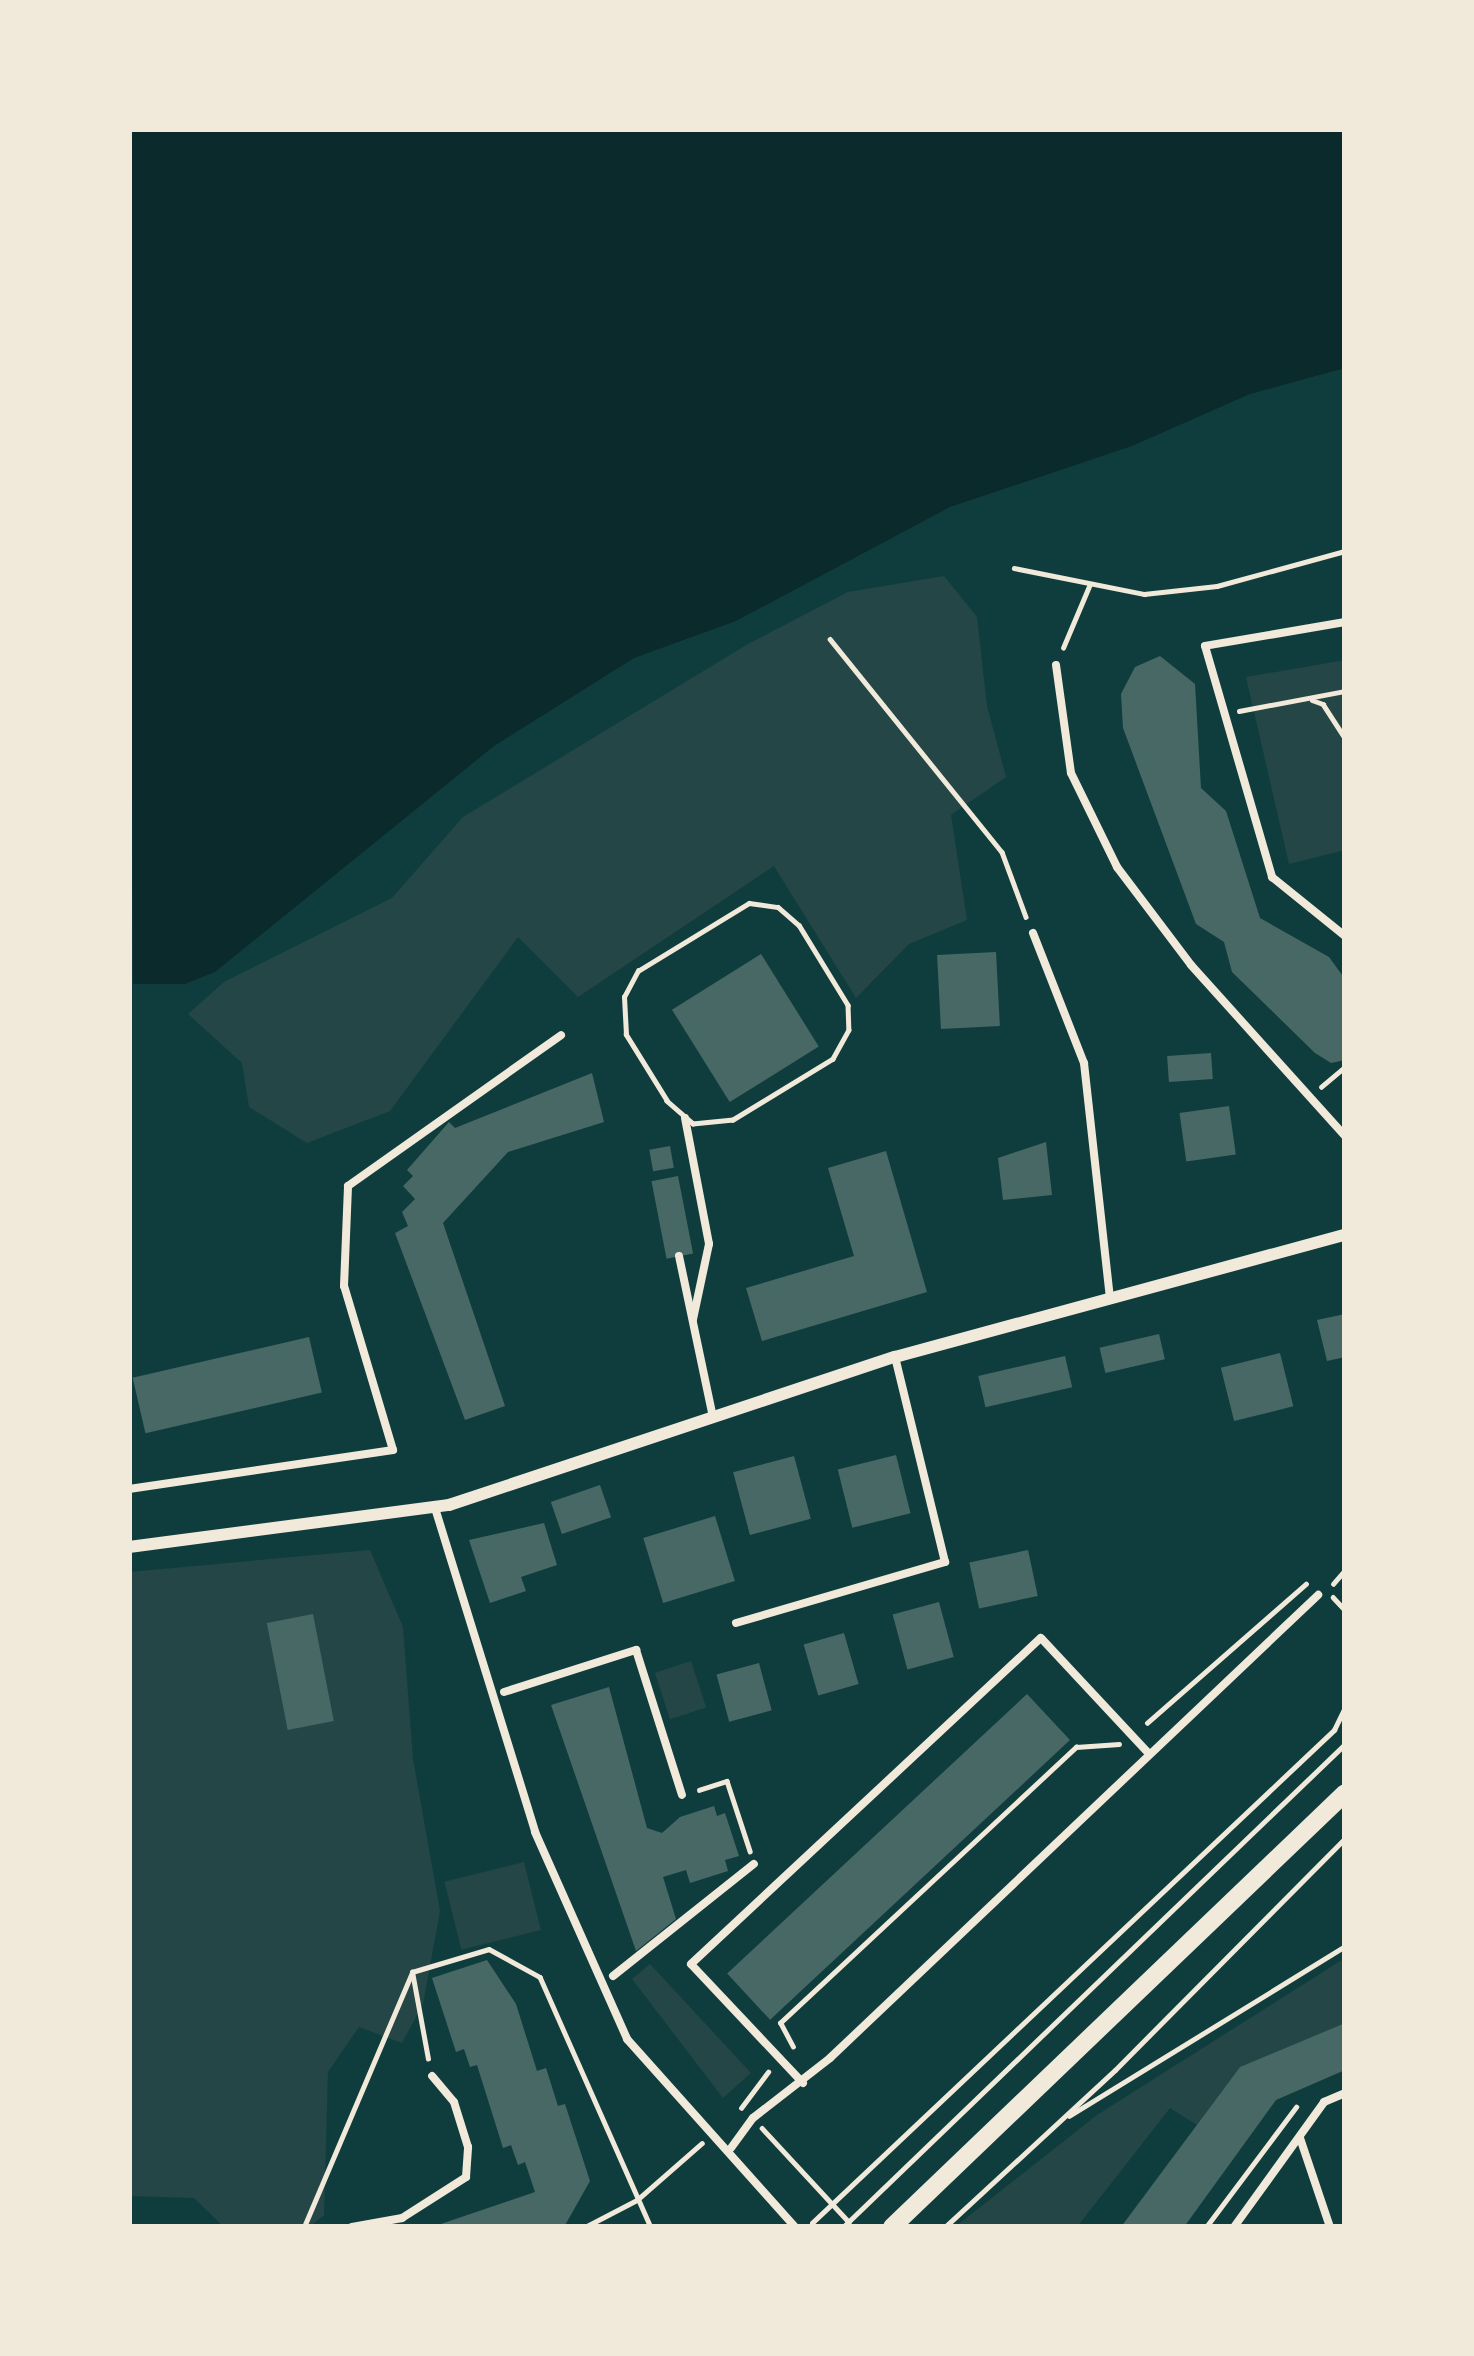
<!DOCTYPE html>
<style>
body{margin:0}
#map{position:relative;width:1474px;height:2356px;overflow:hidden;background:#0f3d3e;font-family:"DM Sans",sans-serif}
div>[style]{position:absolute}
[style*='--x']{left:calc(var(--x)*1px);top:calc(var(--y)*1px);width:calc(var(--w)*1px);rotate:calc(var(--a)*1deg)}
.green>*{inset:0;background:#244646;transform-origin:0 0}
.water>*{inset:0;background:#0a2a2b}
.building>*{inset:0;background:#486865;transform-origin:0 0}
.path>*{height:4.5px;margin:-2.25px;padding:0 2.25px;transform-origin:2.25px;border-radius:2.25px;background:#f1e9da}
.service>*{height:8px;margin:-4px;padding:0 4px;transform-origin:4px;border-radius:4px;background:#f1e9da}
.minor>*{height:12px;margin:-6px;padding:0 6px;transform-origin:6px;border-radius:6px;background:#f1e9da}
.tertiary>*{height:18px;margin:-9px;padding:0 9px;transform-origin:9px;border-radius:9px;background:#f1e9da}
span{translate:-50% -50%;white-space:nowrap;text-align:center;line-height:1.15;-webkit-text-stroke:12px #f1e9da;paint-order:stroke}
.frame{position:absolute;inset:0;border:132px solid #f1e9da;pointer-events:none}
</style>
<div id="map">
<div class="green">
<i style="clip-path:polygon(944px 576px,977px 617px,987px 706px,1006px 777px,951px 815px,967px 920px,909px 944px,856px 998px,774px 866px,578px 997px,518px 937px,390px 1111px,307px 1143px,249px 1107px,242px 1063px,188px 1014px,224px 982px,392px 898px,463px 817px,748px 644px,848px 592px)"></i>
<i style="clip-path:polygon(1345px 660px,1345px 850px,1289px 864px,1246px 677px)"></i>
<i style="clip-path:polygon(370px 1550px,403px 1627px,413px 1759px,440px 1911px,423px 2004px,402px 2043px,359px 2027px,328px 2072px,324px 2215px,309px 2227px,224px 2227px,194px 2198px,129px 2196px,129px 1572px)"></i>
<i style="left:691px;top:1661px;width:49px;height:38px;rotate:72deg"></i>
<i style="left:524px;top:1862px;width:70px;height:82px;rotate:76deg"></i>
<i style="clip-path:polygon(1345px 1958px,1345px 2023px,1240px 2067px,1197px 2125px,1170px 2108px,1077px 2227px,955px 2227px,1097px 2115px)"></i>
<i style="clip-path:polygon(650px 1964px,751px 2073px,723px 2098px,632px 1979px)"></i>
</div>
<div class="water">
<i style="clip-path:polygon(129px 129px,1345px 129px,1345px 368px,1250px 394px,1132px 446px,950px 507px,736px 621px,634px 658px,494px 746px,215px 972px,185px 984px,133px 984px)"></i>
</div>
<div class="building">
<i style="clip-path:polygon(1160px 656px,1195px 684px,1201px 788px,1226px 811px,1260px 918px,1329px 957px,1345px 979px,1345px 1060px,1331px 1063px,1315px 1053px,1232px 972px,1224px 942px,1196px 924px,1123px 728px,1121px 694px,1135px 667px)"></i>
<i style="left:996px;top:952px;width:74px;height:59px;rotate:87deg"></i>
<i style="left:761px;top:954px;width:109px;height:105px;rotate:58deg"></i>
<i style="left:1211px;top:1053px;width:26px;height:44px;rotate:86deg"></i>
<i style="clip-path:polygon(592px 1073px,604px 1122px,508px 1152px,443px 1223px,505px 1406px,465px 1420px,395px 1233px,408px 1226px,402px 1212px,415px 1199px,403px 1186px,413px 1176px,407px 1170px,449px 1122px,455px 1128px)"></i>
<i style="left:1229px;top:1106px;width:49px;height:50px;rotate:82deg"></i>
<i style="clip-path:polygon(1046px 1142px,1052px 1195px,1003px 1200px,998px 1158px)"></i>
<i style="left:670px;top:1146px;width:22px;height:21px;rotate:80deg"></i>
<i style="clip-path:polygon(886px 1151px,927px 1292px,762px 1341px,746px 1288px,854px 1256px,828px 1168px)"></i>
<i style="left:678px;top:1176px;width:79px;height:27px;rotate:79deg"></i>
<i style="clip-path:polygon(1345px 1314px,1345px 1357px,1327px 1361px,1317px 1320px)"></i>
<i style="left:1159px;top:1334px;width:26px;height:61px;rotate:77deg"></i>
<i style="left:309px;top:1337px;width:57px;height:181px;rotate:77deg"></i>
<i style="left:1280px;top:1353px;width:55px;height:61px;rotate:76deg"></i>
<i style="left:1065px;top:1356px;width:32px;height:89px;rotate:77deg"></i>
<i style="left:896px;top:1455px;width:60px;height:60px;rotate:76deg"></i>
<i style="left:794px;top:1456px;width:65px;height:63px;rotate:75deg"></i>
<i style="left:600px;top:1485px;width:34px;height:52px;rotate:71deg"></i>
<i style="left:715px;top:1516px;width:68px;height:75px;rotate:73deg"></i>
<i style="clip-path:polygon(544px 1523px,557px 1565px,521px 1577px,526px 1591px,490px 1603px,469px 1540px)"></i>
<i style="left:1028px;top:1550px;width:47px;height:60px;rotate:78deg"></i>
<i style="left:939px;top:1602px;width:57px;height:48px;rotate:75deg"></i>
<i style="left:313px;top:1614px;width:109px;height:47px;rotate:79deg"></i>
<i style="left:844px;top:1633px;width:53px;height:42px;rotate:74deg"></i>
<i style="left:759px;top:1663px;width:49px;height:44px;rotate:75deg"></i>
<i style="clip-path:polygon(609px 1687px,647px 1828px,662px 1833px,680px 1817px,714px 1806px,717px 1816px,725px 1813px,739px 1856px,725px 1860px,728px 1871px,690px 1883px,686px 1870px,663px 1877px,676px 1919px,636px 1951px,551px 1705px)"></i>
<i style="left:1027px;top:1694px;width:63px;height:410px;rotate:47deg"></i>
<i style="clip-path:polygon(487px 1960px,516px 2004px,537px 2071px,546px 2068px,558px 2106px,565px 2104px,590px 2181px,564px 2227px,432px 2227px,535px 2192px,525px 2162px,518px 2165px,511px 2145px,503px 2148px,477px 2065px,470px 2067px,464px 2049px,456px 2052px,432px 1978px)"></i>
<i style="clip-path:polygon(1345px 2023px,1345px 2070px,1276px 2100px,1184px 2227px,1121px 2227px,1240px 2067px)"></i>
</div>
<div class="path">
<i style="--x:1014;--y:568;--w:133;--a:11.3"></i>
<i style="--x:1144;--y:594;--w:73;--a:-6.3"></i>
<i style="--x:1217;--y:586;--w:133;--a:-15.3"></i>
<i style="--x:830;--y:639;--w:274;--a:51.1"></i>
<i style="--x:1002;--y:852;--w:69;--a:69.7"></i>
<i style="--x:1063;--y:648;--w:69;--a:-67.1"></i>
<i style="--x:1312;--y:700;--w:12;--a:20"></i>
<i style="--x:1323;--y:704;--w:40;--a:57.1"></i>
<i style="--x:1239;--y:711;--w:108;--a:-10.7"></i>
<i style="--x:749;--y:903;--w:29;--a:8"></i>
<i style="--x:778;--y:907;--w:28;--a:41"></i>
<i style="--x:799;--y:925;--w:94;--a:58.5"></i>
<i style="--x:848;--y:1005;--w:25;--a:88"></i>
<i style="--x:849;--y:1030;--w:33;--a:119"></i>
<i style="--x:833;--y:1059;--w:117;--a:148.6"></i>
<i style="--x:733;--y:1120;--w:40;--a:174.3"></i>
<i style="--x:693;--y:1124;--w:35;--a:-139"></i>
<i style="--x:667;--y:1101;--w:78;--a:-121.8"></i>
<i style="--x:626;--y:1035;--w:38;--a:-93"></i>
<i style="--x:624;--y:997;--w:30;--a:-62"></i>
<i style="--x:638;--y:971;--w:130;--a:-31.5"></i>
<i style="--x:1321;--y:1087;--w:31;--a:-40"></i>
<i style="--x:1333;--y:1584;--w:18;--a:-49"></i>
<i style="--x:1333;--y:1597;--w:18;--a:47"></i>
<i style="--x:1147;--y:1723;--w:211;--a:-41.2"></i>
<i style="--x:699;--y:1790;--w:29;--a:-18"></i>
<i style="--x:727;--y:1781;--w:74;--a:71.8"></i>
<i style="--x:793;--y:2047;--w:27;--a:-118"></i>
<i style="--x:780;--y:2023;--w:405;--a:-43"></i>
<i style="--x:1076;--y:1747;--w:43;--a:-4"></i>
<i style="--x:428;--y:2059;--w:88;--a:-100.4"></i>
<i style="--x:412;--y:1972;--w:80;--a:-16.6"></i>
<i style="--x:489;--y:1949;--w:58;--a:28.8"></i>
<i style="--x:540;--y:1977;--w:274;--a:66.1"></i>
<i style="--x:741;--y:2108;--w:45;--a:-53.1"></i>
<i style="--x:1069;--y:2116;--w:324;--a:-31.6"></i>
<i style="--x:762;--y:2128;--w:128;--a:47.2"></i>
<i style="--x:812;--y:2223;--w:718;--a:-43.36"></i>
<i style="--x:1334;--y:1730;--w:25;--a:-64"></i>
<i style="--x:304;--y:2227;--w:277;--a:-67"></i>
<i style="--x:585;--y:2227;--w:59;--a:-27.4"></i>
<i style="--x:637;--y:2200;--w:86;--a:-41.2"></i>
<i style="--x:843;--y:2227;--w:697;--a:-43.89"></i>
<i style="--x:945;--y:2227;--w:231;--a:-42.7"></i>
<i style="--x:1115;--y:2070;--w:327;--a:-45.2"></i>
<i style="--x:1206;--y:2227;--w:150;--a:-53.1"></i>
</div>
<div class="service">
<i style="--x:1345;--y:622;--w:142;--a:170.3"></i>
<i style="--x:1205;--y:646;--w:241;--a:73.8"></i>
<i style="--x:1272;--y:877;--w:94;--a:38.9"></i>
<i style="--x:1056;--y:665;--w:109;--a:82.1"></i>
<i style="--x:1071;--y:773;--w:105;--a:63.9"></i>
<i style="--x:1117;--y:867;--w:123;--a:52.9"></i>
<i style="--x:1191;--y:965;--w:230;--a:48"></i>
<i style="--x:1033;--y:933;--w:140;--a:68.6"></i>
<i style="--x:1084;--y:1063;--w:238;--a:83.7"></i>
<i style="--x:685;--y:1118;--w:128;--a:79.2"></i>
<i style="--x:709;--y:1244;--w:77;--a:102"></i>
<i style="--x:679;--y:1256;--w:165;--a:78.1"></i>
<i style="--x:129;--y:1489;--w:267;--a:-8.4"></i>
<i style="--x:393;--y:1450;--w:171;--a:-106.6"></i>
<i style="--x:344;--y:1286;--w:100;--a:-87.7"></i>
<i style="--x:348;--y:1186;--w:261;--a:-35.3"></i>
<i style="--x:435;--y:1508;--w:339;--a:72.8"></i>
<i style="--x:535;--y:1832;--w:227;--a:66"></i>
<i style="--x:627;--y:2039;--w:252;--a:48.2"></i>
<i style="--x:736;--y:1623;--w:218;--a:-16.3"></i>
<i style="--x:945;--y:1562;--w:211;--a:-103.7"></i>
<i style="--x:504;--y:1692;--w:139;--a:-17.7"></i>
<i style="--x:636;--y:1650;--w:152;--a:72.4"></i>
<i style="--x:613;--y:1976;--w:180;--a:-38.5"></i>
<i style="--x:803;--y:2083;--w:163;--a:-133.3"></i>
<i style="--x:691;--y:1964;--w:478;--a:-43"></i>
<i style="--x:1041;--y:1638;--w:158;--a:47"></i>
<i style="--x:1300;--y:2138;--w:94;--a:71.4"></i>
<i style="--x:731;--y:2148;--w:37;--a:-54"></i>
<i style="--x:753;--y:2118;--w:98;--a:-37.9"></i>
<i style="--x:830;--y:2058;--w:673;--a:-43.49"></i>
<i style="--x:352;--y:2227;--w:51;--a:-10.2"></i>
<i style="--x:402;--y:2218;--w:76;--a:-32.6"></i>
<i style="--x:466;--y:2177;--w:30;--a:-86"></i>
<i style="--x:468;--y:2147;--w:47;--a:-107.3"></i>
<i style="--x:454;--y:2102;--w:34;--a:-130"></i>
<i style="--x:1234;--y:2227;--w:154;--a:-54.2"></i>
<i style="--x:1324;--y:2102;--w:23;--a:-23"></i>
</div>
<div class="minor">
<i style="--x:129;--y:1547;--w:323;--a:-7.5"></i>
<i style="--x:449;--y:1505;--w:470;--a:-18.4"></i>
<i style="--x:895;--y:1357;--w:466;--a:-15.2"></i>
</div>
<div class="tertiary">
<i style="--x:892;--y:2227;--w:627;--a:-43.77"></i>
</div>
<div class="frame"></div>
</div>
